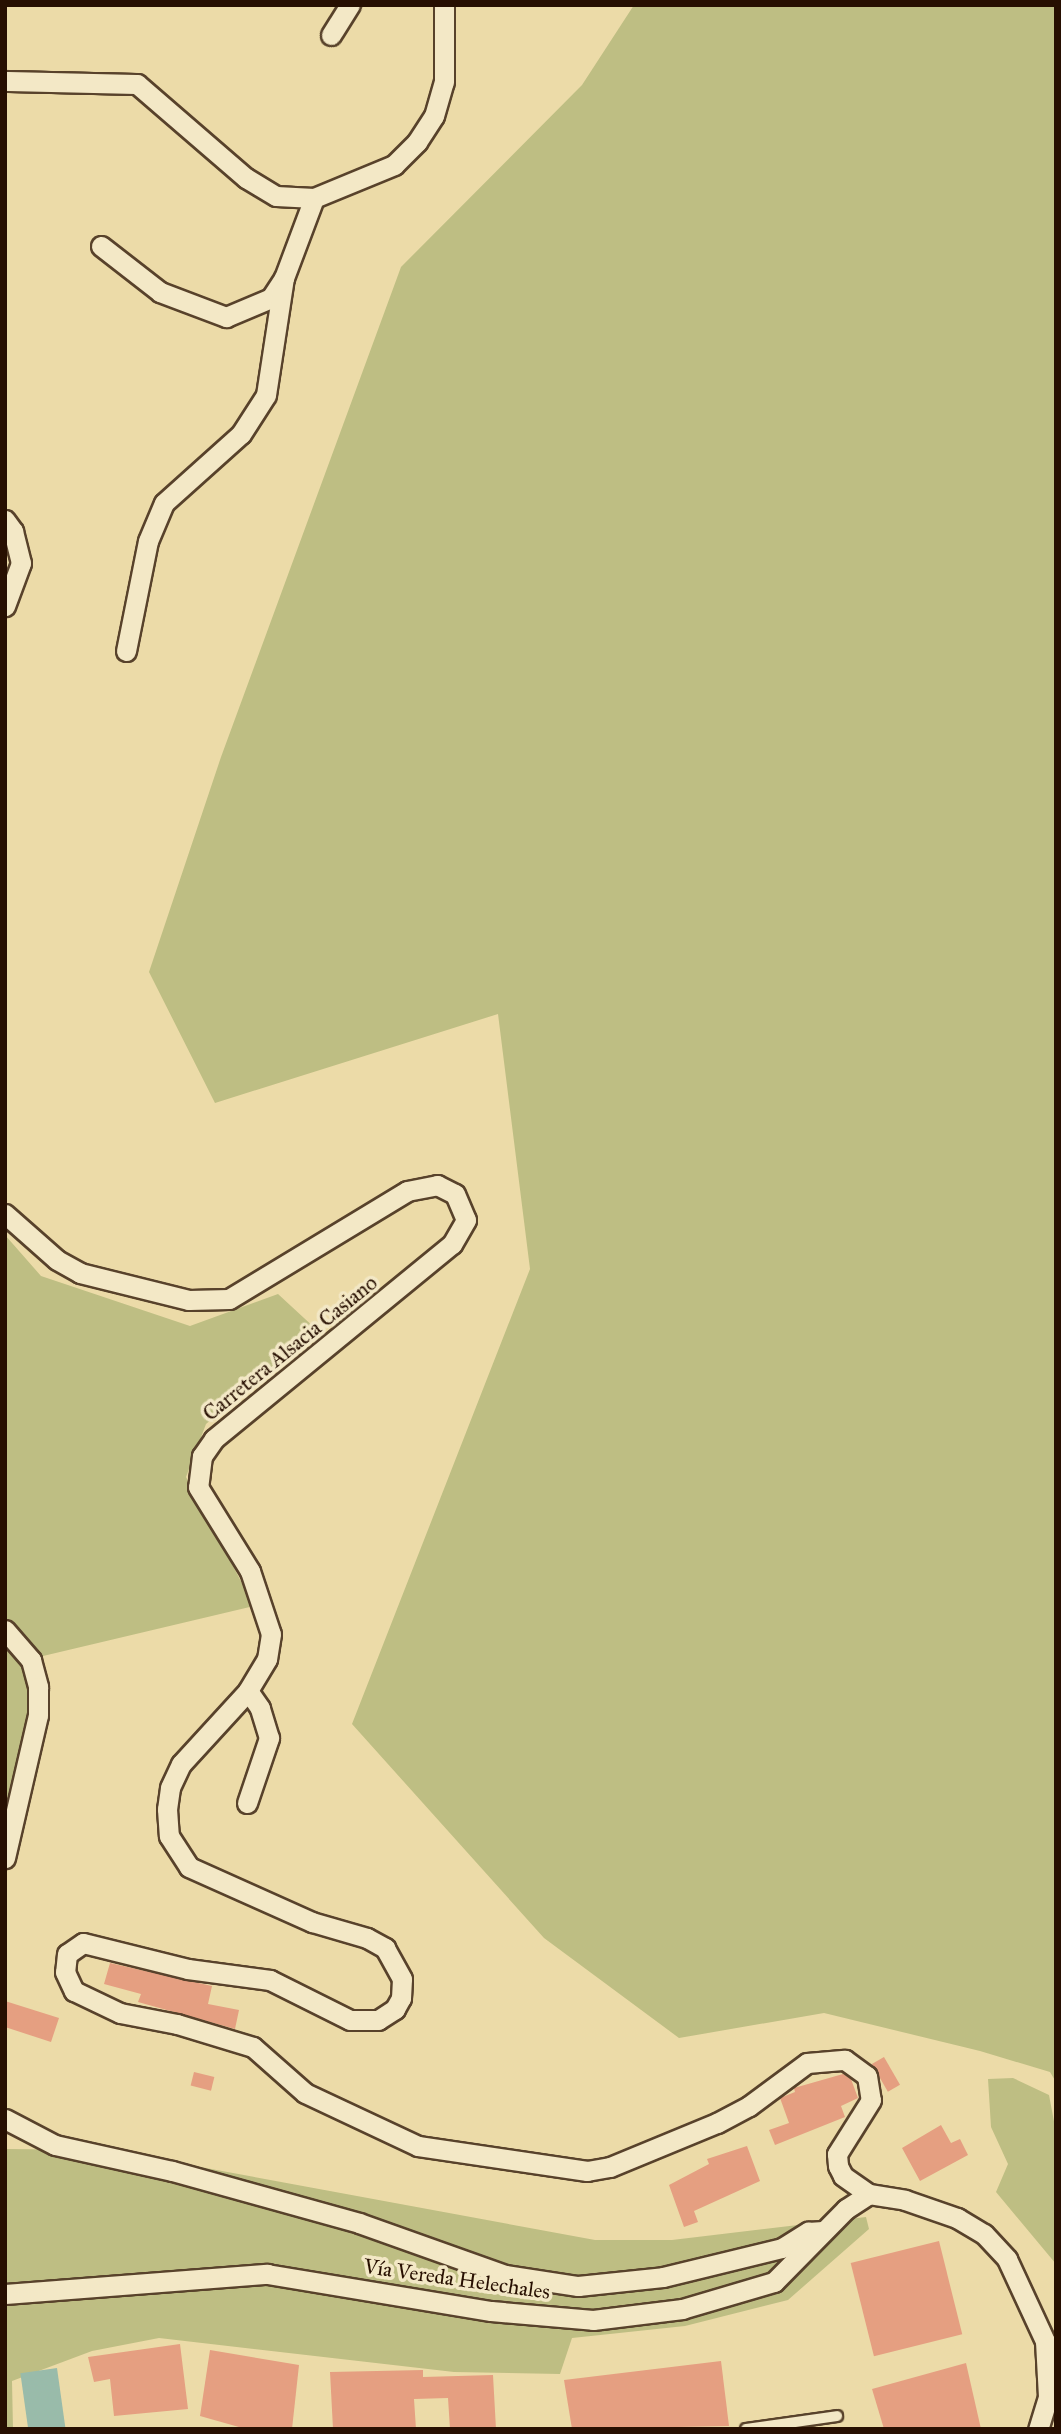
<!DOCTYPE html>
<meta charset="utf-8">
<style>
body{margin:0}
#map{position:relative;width:1061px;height:2434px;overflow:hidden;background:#ecdba8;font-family:"IM FELL Great Primer",serif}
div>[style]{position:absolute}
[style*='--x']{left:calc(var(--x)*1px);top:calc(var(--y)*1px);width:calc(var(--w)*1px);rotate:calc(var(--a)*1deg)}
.green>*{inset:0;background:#bebe83}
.water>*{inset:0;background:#9ba;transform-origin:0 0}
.building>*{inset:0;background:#e59f81;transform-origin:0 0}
.roads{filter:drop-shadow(2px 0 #58422b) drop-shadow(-2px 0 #58422b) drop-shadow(0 2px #58422b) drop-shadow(0 -2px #58422b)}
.lane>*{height:10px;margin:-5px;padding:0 5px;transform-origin:5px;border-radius:5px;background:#f3e8c6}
.street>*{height:19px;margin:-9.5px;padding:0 9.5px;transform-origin:9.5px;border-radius:9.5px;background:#f3e8c6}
span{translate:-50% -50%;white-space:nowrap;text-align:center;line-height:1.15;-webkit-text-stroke:7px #f3e8c6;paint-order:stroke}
.street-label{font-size:21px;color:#270f01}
.frame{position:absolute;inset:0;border:7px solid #270f01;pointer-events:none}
</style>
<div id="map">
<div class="green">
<i style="clip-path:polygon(634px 5px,1056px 5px,1056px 2082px,1050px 2072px,980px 2051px,824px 2013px,679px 2038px,544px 1938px,352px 1724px,530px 1269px,498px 1014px,215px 1103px,149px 972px,221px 757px,401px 267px,582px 85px)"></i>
<i style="clip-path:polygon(5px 1235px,41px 1276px,190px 1326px,278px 1294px,317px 1330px,206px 1424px,186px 1477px,254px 1606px,43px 1656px,5px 1807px)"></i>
<i style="clip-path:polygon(1013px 2078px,1049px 2095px,1056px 2132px,1056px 2264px,996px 2192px,1008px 2164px,991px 2127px,988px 2079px)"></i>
<i style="clip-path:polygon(5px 2149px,108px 2150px,595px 2240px,672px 2240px,866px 2217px,869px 2229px,788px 2300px,685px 2326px,572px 2338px,560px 2374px,454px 2372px,159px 2338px,92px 2351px,12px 2381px,13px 2429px,5px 2429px)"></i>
</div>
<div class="water">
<i style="left:57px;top:2368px;width:62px;height:37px;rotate:82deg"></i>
</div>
<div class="building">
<i style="clip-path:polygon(110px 1963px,212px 1986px,208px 2004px,239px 2010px,235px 2029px,138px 2002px,141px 1994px,104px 1984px)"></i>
<i style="clip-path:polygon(5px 2001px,59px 2018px,51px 2042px,5px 2027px)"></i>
<i style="left:884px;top:2057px;width:32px;height:14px;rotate:60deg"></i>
<i style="left:194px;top:2072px;width:21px;height:14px;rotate:14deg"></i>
<i style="clip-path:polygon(843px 2074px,851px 2079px,858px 2098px,841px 2106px,845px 2117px,775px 2145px,769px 2130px,789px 2123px,780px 2098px,795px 2092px,794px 2088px)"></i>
<i style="clip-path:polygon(941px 2125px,951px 2143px,960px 2139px,968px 2155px,920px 2181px,902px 2148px)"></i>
<i style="clip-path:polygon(747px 2146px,760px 2181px,694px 2211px,698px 2222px,684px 2227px,669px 2185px,709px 2164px,707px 2159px)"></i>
<i style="left:939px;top:2241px;width:96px;height:91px;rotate:76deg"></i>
<i style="clip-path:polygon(180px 2344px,188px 2409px,114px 2416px,110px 2379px,94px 2382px,88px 2357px)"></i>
<i style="clip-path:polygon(210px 2350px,299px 2365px,292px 2429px,246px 2429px,200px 2416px)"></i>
<i style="clip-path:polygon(721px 2361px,729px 2426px,572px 2429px,564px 2380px)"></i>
<i style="clip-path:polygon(966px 2363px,981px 2429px,884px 2429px,872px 2389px)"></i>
<i style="clip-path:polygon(423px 2370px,423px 2377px,493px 2375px,496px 2429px,450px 2429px,448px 2398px,414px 2399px,416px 2429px,333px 2429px,330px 2372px)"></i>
</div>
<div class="roads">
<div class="lane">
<i style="--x:746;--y:2429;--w:92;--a:-8.1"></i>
</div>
<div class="street">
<i style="--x:331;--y:35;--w:36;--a:-58"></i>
<i style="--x:5;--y:81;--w:132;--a:1.3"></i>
<i style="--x:137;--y:84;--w:144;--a:40.8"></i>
<i style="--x:246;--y:178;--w:35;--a:31"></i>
<i style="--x:276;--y:196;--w:38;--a:3"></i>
<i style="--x:314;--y:198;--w:87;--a:-22.4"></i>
<i style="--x:394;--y:165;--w:33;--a:-45"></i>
<i style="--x:417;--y:142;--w:31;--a:-57"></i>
<i style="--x:434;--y:116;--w:35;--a:-74"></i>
<i style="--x:444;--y:82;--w:77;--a:-90"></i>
<i style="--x:101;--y:246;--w:75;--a:37.9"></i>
<i style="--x:160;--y:292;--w:71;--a:20.7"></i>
<i style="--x:226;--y:317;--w:49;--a:-22.9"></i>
<i style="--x:271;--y:298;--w:24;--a:-57"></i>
<i style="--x:284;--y:278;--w:85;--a:-69.4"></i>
<i style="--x:5;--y:520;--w:14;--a:54"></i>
<i style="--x:13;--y:531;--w:33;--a:76"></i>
<i style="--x:21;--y:563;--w:46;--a:110.4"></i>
<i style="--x:126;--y:651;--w:112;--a:-78.7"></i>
<i style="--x:148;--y:541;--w:41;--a:-67.2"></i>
<i style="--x:164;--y:503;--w:103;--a:-41.9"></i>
<i style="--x:241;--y:434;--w:46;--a:-57.3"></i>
<i style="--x:266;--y:395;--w:118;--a:-81.3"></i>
<i style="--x:5;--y:1214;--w:69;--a:41.5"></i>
<i style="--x:57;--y:1260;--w:26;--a:29"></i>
<i style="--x:80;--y:1273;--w:112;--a:13.9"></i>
<i style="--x:189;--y:1300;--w:40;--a:-1.4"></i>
<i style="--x:229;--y:1299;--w:208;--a:-31.2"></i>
<i style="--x:407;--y:1191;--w:31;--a:-11"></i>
<i style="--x:437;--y:1185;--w:20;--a:27"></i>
<i style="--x:455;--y:1194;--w:28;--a:67"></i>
<i style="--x:466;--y:1220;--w:28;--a:120"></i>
<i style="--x:452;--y:1244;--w:308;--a:140.7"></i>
<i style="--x:214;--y:1439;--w:21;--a:125"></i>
<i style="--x:202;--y:1456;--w:31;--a:97"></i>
<i style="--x:198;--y:1487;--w:99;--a:58.2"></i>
<i style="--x:250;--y:1571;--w:66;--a:71.6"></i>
<i style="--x:271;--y:1634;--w:25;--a:99"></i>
<i style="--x:267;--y:1659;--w:37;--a:121"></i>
<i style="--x:248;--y:1691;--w:99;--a:132.5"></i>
<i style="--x:181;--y:1764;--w:26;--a:115"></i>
<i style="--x:170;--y:1788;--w:21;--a:98"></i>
<i style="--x:167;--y:1809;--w:27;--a:86"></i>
<i style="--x:169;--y:1836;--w:37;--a:57"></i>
<i style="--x:189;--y:1867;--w:135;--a:24.1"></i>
<i style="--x:312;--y:1922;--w:57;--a:16.2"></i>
<i style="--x:367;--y:1938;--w:21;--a:29"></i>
<i style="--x:385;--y:1948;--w:35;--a:61"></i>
<i style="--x:402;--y:1979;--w:19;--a:93"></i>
<i style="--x:401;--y:1998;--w:13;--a:119"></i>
<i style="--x:395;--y:2009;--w:20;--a:147"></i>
<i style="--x:378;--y:2020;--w:28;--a:180"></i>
<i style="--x:350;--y:2020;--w:89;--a:-153.4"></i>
<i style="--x:270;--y:1980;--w:83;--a:-172.4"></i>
<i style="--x:188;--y:1969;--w:108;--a:-166.1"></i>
<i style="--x:83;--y:1943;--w:19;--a:145"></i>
<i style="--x:67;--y:1954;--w:18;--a:96"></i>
<i style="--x:65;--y:1972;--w:21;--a:65"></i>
<i style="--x:74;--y:1991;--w:51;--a:25.6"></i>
<i style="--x:120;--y:2013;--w:58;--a:10.9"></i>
<i style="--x:177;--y:2024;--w:79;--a:16.8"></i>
<i style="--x:253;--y:2047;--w:69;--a:41.5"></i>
<i style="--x:305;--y:2093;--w:125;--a:25.1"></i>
<i style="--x:418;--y:2146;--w:171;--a:8.4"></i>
<i style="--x:587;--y:2171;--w:23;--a:-10"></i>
<i style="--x:610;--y:2167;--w:116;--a:-22.4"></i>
<i style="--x:717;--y:2123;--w:36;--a:-28"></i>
<i style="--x:749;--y:2106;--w:72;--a:-36.6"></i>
<i style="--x:807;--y:2063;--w:38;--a:-5"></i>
<i style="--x:845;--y:2060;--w:27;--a:36"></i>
<i style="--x:867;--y:2076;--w:24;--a:81"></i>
<i style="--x:871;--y:2100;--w:64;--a:122.2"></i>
<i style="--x:837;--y:2154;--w:12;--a:85"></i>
<i style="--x:838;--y:2166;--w:11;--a:63"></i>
<i style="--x:843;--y:2176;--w:32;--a:35"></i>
<i style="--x:5;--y:1630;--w:40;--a:49"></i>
<i style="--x:31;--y:1660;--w:28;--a:75"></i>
<i style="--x:38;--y:1687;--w:28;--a:90"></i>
<i style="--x:38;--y:1715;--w:147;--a:103"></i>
<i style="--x:247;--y:1803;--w:69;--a:-71.3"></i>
<i style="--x:269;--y:1738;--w:31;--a:-107"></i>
<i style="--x:260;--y:1708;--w:21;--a:-125"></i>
<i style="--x:5;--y:2119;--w:56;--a:27.5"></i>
<i style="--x:55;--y:2145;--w:120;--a:12.5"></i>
<i style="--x:172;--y:2171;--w:194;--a:15.5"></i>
<i style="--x:359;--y:2223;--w:155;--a:19.6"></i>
<i style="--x:505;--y:2275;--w:74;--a:8.6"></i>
<i style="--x:578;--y:2286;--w:85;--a:-6"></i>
<i style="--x:663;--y:2277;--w:122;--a:-13.7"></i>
<i style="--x:782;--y:2248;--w:31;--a:-32"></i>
<i style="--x:808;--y:2232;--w:15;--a:-4"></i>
<i style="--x:5;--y:2294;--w:263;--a:-4.4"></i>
<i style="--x:267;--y:2274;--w:227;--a:9.4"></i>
<i style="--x:491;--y:2311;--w:102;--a:5"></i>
<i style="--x:593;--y:2320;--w:90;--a:-7"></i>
<i style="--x:682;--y:2309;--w:96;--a:-16.4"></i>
<i style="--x:774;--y:2282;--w:103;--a:-45.4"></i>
<i style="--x:846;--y:2209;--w:27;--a:-33"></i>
<i style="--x:869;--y:2194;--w:36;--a:9"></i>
<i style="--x:905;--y:2200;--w:55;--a:19.1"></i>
<i style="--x:957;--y:2218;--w:31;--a:31"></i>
<i style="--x:984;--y:2234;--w:34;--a:47"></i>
<i style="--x:1007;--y:2259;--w:90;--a:65.1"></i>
<i style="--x:1045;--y:2341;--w:56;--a:86.9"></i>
<i style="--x:1048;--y:2397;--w:34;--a:107"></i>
</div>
</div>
<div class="street-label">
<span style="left:290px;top:1348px;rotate:-39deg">Carretera Alsacia Casiano</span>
<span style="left:457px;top:2279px;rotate:8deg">Vía Vereda Helechales</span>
</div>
<div class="frame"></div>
</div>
